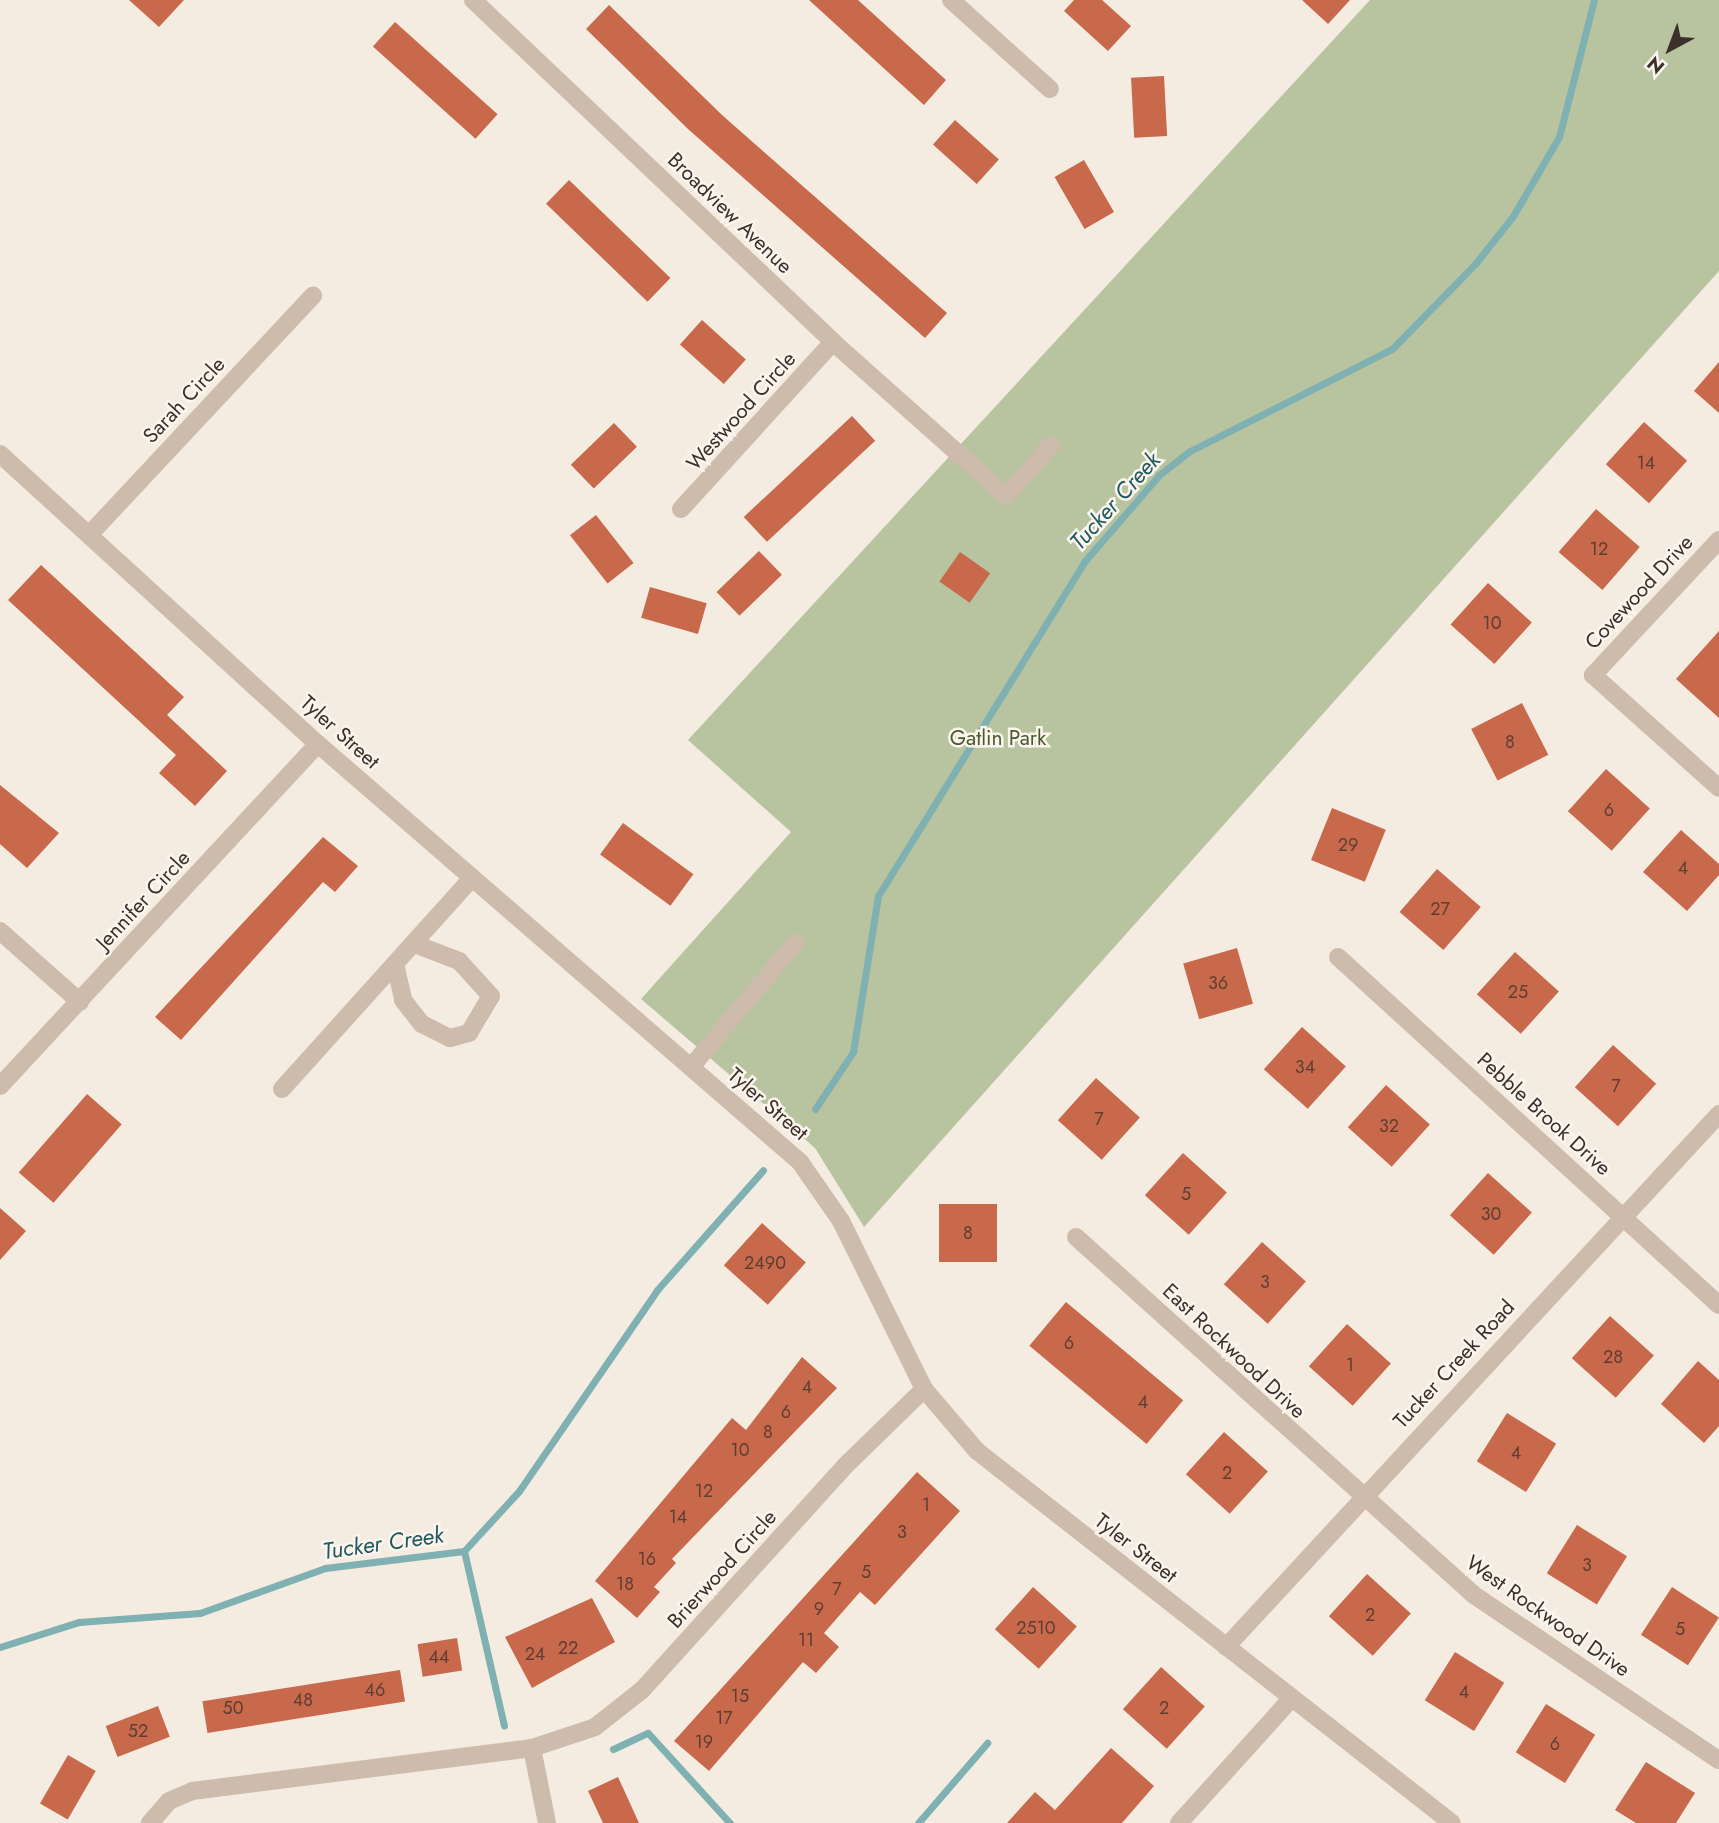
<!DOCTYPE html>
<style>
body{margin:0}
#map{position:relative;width:1719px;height:1823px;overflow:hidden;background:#f4ebe1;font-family:Jost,sans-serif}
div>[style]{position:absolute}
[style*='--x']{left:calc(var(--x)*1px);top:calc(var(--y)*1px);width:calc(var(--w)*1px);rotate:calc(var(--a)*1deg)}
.green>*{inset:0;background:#b8c4a0}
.stream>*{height:7px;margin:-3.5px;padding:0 3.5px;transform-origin:3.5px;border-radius:3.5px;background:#7fb0b2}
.building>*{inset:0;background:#c8694b;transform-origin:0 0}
.minor>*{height:18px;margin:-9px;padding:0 9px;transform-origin:9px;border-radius:9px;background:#cdbbac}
span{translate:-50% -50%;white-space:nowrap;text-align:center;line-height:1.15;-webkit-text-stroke:5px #fbf5ee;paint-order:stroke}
.number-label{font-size:18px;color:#5e3e33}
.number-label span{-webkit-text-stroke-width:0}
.street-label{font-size:21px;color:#3b302b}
.park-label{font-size:21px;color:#4a5a2e}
.water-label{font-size:23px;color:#1f5a5e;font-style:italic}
.north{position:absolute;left:1635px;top:14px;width:70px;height:70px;-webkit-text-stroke:5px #fbf5ee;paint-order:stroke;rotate:221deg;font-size:19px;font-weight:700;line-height:28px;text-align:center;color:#3b302b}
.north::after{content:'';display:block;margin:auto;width:24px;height:32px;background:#3b302b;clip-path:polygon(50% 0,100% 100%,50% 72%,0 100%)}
</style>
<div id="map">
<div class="green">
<i style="clip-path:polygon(1370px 0,1719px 0,1719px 271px,864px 1227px,815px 1148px,641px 999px,791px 832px,688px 740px)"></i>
</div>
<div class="stream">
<i style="--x:815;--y:1109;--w:69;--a:-56.3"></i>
<i style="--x:853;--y:1052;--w:158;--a:-80.9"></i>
<i style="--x:878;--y:896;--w:392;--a:-58.3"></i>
<i style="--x:1084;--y:562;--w:115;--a:-49.2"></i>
<i style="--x:1159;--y:475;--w:37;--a:-38"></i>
<i style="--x:1188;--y:452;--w:229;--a:-26.8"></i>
<i style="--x:1392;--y:349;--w:119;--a:-45.7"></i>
<i style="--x:1475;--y:264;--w:61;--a:-51.6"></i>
<i style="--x:1513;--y:216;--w:91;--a:-59.8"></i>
<i style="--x:1559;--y:137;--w:141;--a:-75.7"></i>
<i style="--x:464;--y:1551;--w:179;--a:77.1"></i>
<i style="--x:0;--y:1647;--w:83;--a:-17.6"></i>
<i style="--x:79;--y:1622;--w:121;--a:-4.3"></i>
<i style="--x:200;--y:1613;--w:133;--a:-19.8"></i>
<i style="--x:325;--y:1568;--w:140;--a:-7"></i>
<i style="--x:464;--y:1551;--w:81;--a:-47.5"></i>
<i style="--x:519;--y:1491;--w:244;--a:-55.5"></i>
<i style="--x:657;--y:1290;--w:160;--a:-48.5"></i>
<i style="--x:613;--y:1749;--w:38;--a:-25"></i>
<i style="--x:648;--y:1733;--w:122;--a:47.7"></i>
<i style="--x:918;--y:1823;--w:106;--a:-49.2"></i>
</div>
<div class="building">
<i style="clip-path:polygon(129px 0,184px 0,159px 27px)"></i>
<i style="clip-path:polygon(809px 0,858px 0,946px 80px,924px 105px)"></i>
<i style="clip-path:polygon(1074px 0,1102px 0,1131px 26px,1108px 51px,1064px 11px)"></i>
<i style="clip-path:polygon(1302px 0,1350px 0,1328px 24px)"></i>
<i style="clip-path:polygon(609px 5px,722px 115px,947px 313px,925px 338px,688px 129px,586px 29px)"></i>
<i style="left:395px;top:22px;width:138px;height:33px;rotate:42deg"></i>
<i style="left:1164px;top:76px;width:60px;height:33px;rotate:87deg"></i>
<i style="left:955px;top:120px;width:59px;height:33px;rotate:42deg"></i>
<i style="left:1084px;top:160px;width:60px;height:34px;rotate:60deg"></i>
<i style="left:569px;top:180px;width:141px;height:33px;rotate:44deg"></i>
<i style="left:702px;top:320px;width:59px;height:33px;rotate:42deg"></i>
<i style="clip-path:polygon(1719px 362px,1719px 413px,1694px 391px)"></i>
<i style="left:852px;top:416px;width:34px;height:148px;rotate:47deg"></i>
<i style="left:1644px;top:422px;width:58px;height:57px;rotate:42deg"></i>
<i style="left:614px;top:423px;width:33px;height:60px;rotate:46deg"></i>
<i style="left:1596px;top:509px;width:58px;height:57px;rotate:41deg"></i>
<i style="left:596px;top:515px;width:61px;height:33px;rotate:52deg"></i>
<i style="left:759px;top:551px;width:33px;height:59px;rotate:46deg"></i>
<i style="left:960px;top:552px;width:37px;height:36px;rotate:35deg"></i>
<i style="clip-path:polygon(41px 565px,184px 697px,167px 715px,227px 771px,195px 806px,159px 773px,176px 755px,8px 600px)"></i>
<i style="left:1488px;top:583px;width:59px;height:56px;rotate:42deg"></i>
<i style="left:650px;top:587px;width:59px;height:32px;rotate:16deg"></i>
<i style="clip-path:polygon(1719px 631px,1719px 718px,1676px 679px)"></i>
<i style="left:1522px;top:703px;width:58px;height:57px;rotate:63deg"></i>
<i style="left:1606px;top:769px;width:59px;height:57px;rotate:42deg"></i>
<i style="clip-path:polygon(0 785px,59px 833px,27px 868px,0 844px)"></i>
<i style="left:1332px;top:808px;width:58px;height:56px;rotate:22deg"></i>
<i style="left:623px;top:823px;width:87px;height:39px;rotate:36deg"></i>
<i style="clip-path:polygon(1681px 830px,1719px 864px,1719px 875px,1687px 911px,1643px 872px)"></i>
<i style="clip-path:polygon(323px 837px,358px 866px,335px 892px,323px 882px,181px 1040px,155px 1017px)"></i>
<i style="left:1437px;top:869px;width:58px;height:57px;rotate:41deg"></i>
<i style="left:1237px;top:948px;width:58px;height:56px;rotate:74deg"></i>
<i style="left:1515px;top:952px;width:59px;height:57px;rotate:42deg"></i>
<i style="left:1302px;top:1027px;width:59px;height:57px;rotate:42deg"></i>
<i style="left:1613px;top:1045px;width:58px;height:57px;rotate:42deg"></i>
<i style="left:1096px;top:1078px;width:59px;height:57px;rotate:42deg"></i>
<i style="left:1386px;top:1085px;width:59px;height:57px;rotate:42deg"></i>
<i style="left:87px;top:1094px;width:46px;height:104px;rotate:41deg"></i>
<i style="left:1183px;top:1153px;width:59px;height:57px;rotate:42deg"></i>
<i style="left:1488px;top:1173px;width:59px;height:57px;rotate:42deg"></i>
<i style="left:939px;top:1204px;width:58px;height:58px"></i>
<i style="clip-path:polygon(0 1208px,26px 1231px,0 1260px)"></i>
<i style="left:762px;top:1223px;width:59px;height:57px;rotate:42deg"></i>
<i style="left:1262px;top:1242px;width:59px;height:57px;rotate:42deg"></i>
<i style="left:1066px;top:1302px;width:153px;height:57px;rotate:40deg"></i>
<i style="left:1610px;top:1316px;width:59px;height:57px;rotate:42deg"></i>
<i style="left:1347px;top:1324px;width:59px;height:57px;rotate:42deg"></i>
<i style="clip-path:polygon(802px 1357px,837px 1388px,672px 1559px,676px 1563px,654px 1587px,660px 1592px,637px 1618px,595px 1581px,732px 1418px,746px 1430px)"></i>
<i style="clip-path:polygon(1698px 1361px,1719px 1380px,1719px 1426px,1704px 1443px,1661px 1404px)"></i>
<i style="left:1507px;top:1413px;width:58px;height:57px;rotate:32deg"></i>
<i style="left:1224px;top:1432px;width:59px;height:57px;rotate:42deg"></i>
<i style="clip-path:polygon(917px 1472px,960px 1511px,875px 1605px,860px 1592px,824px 1633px,839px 1647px,816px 1673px,803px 1662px,709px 1771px,674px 1741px)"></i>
<i style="left:1577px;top:1525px;width:59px;height:57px;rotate:32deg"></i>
<i style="left:1367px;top:1574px;width:59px;height:57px;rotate:42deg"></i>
<i style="left:1033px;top:1587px;width:59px;height:57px;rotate:42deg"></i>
<i style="left:1672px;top:1587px;width:56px;height:57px;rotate:33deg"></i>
<i style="clip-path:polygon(592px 1598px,615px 1642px,532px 1688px,505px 1637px)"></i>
<i style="left:457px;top:1638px;width:33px;height:40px;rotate:81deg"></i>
<i style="left:1455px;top:1652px;width:58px;height:57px;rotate:32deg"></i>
<i style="left:1161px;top:1667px;width:59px;height:57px;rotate:42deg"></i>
<i style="left:400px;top:1670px;width:32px;height:200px;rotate:81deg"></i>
<i style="left:1546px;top:1704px;width:58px;height:57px;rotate:32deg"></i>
<i style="left:158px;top:1706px;width:33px;height:56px;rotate:69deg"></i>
<i style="clip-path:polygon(1111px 1748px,1154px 1786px,1122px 1823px,1007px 1823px,1035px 1792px,1055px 1810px)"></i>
<i style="left:68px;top:1755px;width:32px;height:56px;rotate:30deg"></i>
<i style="clip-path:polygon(1646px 1762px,1695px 1793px,1676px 1823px,1636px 1823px,1615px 1810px)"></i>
<i style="clip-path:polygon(618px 1777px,639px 1823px,603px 1823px,588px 1791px)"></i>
</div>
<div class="minor">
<i style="--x:473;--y:0;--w:497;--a:43.5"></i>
<i style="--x:833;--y:342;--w:232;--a:41.7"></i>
<i style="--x:1006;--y:496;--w:68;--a:-48.6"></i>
<i style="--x:951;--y:0;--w:133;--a:42"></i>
<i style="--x:0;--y:454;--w:430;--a:42.4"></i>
<i style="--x:318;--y:744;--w:638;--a:40.93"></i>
<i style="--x:800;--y:1162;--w:72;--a:55.2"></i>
<i style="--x:841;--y:1221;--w:187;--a:63.7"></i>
<i style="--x:924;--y:1389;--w:82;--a:49.5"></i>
<i style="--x:977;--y:1451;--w:603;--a:38.07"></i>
<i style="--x:681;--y:509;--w:226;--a:-47.7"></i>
<i style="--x:89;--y:535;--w:328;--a:-46.9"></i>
<i style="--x:1719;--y:540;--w:185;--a:133"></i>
<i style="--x:1593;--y:675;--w:169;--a:41.9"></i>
<i style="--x:0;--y:931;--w:107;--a:41.6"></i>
<i style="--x:1338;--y:957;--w:516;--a:42.41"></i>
<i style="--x:395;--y:964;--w:37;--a:77"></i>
<i style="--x:403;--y:1000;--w:31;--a:52"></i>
<i style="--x:422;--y:1024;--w:31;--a:27"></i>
<i style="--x:450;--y:1038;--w:20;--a:-15"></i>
<i style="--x:469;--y:1033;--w:43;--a:-59.3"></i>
<i style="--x:491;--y:996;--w:47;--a:-132.4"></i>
<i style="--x:459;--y:961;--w:47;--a:-158.9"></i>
<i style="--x:691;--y:1067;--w:162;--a:-50"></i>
<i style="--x:0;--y:1086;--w:467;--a:-47.1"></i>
<i style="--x:282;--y:1089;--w:284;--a:-48"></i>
<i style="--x:1076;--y:1237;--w:535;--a:41.97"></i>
<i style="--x:1474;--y:1595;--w:295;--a:34"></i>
<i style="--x:1226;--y:1647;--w:726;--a:-47.23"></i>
<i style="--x:532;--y:1748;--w:76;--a:78.7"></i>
<i style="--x:150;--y:1823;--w:29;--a:-49"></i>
<i style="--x:169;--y:1801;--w:25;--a:-23"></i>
<i style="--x:192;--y:1791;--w:343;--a:-7.2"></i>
<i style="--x:532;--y:1748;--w:66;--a:-18.4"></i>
<i style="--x:595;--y:1727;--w:60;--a:-38.2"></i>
<i style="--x:642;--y:1690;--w:307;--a:-47.8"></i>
<i style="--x:848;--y:1463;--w:106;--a:-44.2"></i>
<i style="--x:1179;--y:1823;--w:167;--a:-47.9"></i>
</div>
<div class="number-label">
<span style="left:1646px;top:463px">14</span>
<span style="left:1599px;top:549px">12</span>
<span style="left:1492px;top:623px">10</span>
<span style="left:1510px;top:742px">8</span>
<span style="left:1609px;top:810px">6</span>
<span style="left:1348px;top:845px">29</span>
<span style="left:1683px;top:868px">4</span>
<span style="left:1440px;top:909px">27</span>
<span style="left:1218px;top:983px">36</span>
<span style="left:1518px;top:992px">25</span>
<span style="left:1305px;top:1067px">34</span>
<span style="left:1616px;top:1086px">7</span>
<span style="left:1099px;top:1119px">7</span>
<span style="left:1389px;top:1126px">32</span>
<span style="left:1186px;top:1194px">5</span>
<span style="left:1491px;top:1214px">30</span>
<span style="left:968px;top:1233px">8</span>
<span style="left:765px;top:1263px">2490</span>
<span style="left:1265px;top:1282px">3</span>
<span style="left:1069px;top:1343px">6</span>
<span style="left:1613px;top:1357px">28</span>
<span style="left:1350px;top:1365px">1</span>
<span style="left:807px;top:1387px">4</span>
<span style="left:1143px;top:1402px">4</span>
<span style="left:786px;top:1412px">6</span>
<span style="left:768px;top:1432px">8</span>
<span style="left:740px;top:1450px">10</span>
<span style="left:1516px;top:1453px">4</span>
<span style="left:1227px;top:1473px">2</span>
<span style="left:704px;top:1491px">12</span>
<span style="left:926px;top:1505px">1</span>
<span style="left:678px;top:1517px">14</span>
<span style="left:902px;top:1532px">3</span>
<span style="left:647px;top:1559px">16</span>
<span style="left:1587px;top:1565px">3</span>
<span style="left:866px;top:1572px">5</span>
<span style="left:625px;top:1584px">18</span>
<span style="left:837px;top:1589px">7</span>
<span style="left:819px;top:1609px">9</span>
<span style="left:1370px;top:1615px">2</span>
<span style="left:1036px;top:1628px">2510</span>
<span style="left:1680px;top:1629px">5</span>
<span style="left:806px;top:1640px">11</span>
<span style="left:568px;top:1648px">22</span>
<span style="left:535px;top:1654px">24</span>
<span style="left:439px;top:1657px">44</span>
<span style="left:375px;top:1690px">46</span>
<span style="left:1464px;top:1692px">4</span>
<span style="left:740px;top:1696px">15</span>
<span style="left:303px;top:1700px">48</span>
<span style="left:233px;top:1708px">50</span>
<span style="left:1164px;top:1708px">2</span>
<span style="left:724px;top:1718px">17</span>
<span style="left:138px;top:1731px">52</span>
<span style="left:704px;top:1742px">19</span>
<span style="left:1555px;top:1744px">6</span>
</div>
<div class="street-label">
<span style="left:730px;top:213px;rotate:44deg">Broadview Avenue</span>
<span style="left:184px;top:400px;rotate:-47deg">Sarah Circle</span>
<span style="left:741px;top:411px;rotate:-48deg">Westwood Circle</span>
<span style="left:1639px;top:592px;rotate:-47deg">Covewood Drive</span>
<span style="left:340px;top:732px;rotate:42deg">Tyler Street</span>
<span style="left:143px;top:900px;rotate:-47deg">Jennifer Circle</span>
<span style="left:768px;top:1104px;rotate:41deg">Tyler Street</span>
<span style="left:1544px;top:1114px;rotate:42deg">Pebble Brook Drive</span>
<span style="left:1234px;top:1351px;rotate:43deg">East Rockwood Drive</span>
<span style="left:1454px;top:1364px;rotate:-47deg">Tucker Creek Road</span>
<span style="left:1136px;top:1548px;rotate:38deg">Tyler Street</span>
<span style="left:722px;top:1569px;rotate:-48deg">Brierwood Circle</span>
<span style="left:1548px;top:1616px;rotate:35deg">West Rockwood Drive</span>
</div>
<div class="park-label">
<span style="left:998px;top:738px">Gatlin Park</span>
</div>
<div class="water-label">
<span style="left:1115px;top:501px;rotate:-48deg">Tucker Creek</span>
<span style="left:383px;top:1543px;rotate:-8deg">Tucker Creek</span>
</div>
<div class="north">N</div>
</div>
